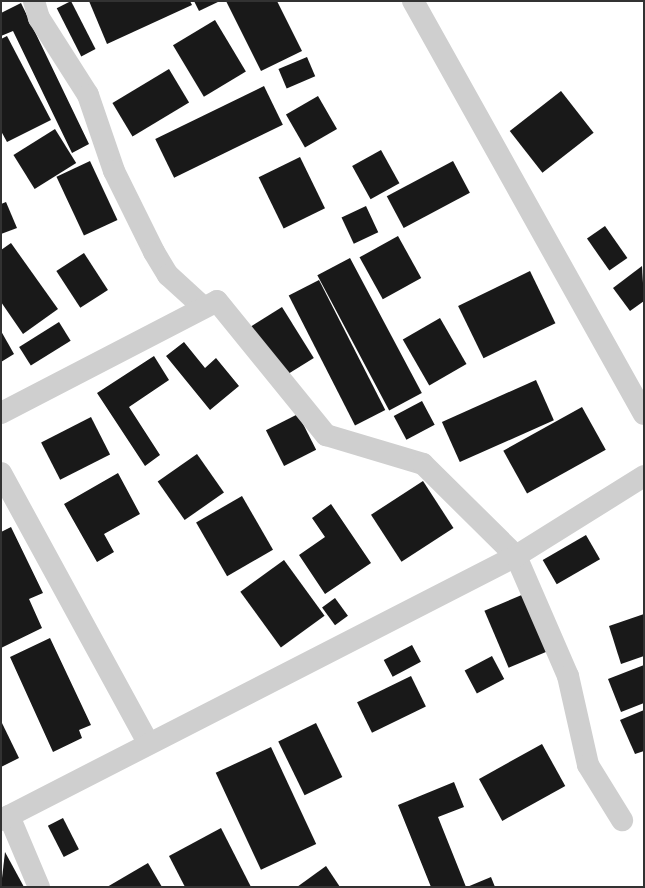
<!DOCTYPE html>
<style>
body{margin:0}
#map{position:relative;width:645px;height:888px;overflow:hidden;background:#fff;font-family:Barlow,sans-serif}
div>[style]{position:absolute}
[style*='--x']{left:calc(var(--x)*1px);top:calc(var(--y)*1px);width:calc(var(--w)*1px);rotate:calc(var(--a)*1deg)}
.building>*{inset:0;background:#191919;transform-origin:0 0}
.minor>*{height:22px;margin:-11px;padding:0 11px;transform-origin:11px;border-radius:11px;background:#cfcfcf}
span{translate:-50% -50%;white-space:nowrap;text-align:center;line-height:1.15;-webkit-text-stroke:5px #fff;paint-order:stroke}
.frame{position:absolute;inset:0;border:2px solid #323232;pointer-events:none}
</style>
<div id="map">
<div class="building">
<i style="left:71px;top:1px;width:54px;height:16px;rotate:63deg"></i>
<i style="clip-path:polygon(89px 1px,190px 1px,192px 5px,107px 44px)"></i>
<i style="clip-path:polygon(194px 1px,220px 1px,199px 11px)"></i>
<i style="clip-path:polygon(226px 1px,277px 1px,302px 51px,261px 71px)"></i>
<i style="clip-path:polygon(21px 3px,89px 144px,72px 153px,13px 31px,1px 36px,1px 13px)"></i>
<i style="left:215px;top:20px;width:60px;height:49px;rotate:59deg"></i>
<i style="clip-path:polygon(7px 36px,51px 120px,7px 142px,1px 131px,1px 39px)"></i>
<i style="left:307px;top:57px;width:21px;height:31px;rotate:67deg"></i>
<i style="left:169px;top:69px;width:39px;height:66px;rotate:59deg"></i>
<i style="left:264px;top:86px;width:43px;height:121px;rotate:64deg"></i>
<i style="left:561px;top:91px;width:53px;height:65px;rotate:52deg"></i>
<i style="left:318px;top:96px;width:38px;height:37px;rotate:60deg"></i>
<i style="left:55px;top:129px;width:40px;height:49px;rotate:58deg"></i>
<i style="left:381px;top:150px;width:38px;height:33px;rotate:61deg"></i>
<i style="left:300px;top:157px;width:57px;height:46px;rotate:64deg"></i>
<i style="left:90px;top:161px;width:65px;height:37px;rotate:65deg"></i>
<i style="left:453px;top:161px;width:36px;height:75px;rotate:62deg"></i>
<i style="clip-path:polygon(6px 202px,17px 228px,1px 234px,1px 204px)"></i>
<i style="left:366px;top:206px;width:29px;height:27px;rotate:65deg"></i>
<i style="left:605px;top:226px;width:39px;height:22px;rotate:55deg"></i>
<i style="left:398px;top:236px;width:48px;height:44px;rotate:61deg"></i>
<i style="clip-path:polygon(11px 243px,58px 309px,23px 334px,1px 302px,1px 250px)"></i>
<i style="left:84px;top:253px;width:44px;height:33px;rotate:57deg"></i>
<i style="left:350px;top:258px;width:153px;height:37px;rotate:62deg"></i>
<i style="clip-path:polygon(642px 266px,644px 301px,630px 311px,613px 288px)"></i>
<i style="left:530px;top:271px;width:58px;height:80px;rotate:64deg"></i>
<i style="left:319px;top:280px;width:146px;height:34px;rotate:63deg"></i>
<i style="left:282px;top:307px;width:60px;height:38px;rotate:58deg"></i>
<i style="left:440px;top:318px;width:53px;height:43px;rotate:60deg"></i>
<i style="left:59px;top:322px;width:22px;height:47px;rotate:58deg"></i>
<i style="clip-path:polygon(1px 331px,14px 354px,1px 362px)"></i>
<i style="clip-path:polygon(184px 342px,205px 368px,216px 358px,239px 386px,210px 410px,166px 356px)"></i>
<i style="clip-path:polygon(154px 356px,169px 380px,129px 407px,160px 455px,145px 466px,97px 393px)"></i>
<i style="left:536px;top:380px;width:44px;height:103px;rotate:66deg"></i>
<i style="left:422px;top:401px;width:27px;height:32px;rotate:62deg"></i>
<i style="left:582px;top:407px;width:49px;height:90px;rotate:61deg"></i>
<i style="left:298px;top:414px;width:40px;height:36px;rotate:63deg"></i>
<i style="left:91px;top:417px;width:42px;height:56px;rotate:63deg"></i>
<i style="left:197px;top:454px;width:47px;height:48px;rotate:55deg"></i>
<i style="clip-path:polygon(118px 473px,140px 514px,104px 534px,114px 552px,97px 562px,64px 504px)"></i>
<i style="left:423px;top:481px;width:56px;height:62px;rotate:57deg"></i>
<i style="left:242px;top:496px;width:62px;height:53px;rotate:60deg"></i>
<i style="clip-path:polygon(331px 504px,371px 563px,325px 594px,299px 555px,325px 537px,312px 518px)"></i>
<i style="clip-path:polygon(11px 527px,43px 593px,29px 599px,42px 628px,1px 648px,1px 532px)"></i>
<i style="left:586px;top:535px;width:28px;height:50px;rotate:60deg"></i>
<i style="left:284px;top:560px;width:69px;height:54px;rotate:54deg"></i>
<i style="left:524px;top:594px;width:62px;height:43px;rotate:67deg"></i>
<i style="left:335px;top:598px;width:22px;height:16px;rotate:54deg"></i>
<i style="clip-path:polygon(644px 614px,644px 656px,621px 664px,609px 626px)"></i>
<i style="clip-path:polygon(50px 638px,91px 725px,79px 730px,82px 738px,53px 752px,10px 657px)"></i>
<i style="left:412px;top:645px;width:19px;height:32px;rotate:62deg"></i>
<i style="left:492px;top:656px;width:26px;height:31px;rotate:62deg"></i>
<i style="clip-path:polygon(644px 665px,644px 703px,621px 712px,608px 679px)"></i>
<i style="left:411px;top:676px;width:34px;height:60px;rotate:64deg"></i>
<i style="clip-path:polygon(644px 710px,644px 751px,635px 754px,620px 720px)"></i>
<i style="clip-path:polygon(1px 721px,19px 758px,1px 767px)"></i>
<i style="left:316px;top:723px;width:60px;height:42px;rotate:64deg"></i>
<i style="left:542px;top:744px;width:48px;height:72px;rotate:61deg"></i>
<i style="left:271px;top:747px;width:107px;height:61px;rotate:65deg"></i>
<i style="clip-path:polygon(454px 782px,464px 807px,438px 817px,466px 887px,431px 887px,398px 805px)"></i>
<i style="left:63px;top:818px;width:35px;height:17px;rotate:63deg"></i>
<i style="clip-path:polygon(221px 828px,251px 887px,185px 887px,169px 856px)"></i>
<i style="clip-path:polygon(5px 852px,24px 887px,1px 887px)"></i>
<i style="clip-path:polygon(148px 863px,162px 887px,107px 887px)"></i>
<i style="clip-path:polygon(326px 866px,340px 887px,297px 887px)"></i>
<i style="clip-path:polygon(491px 877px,495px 887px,467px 887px)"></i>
</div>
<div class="minor">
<i style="--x:34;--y:1;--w:18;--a:74"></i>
<i style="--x:39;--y:18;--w:91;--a:57.5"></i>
<i style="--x:88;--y:95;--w:80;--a:71.1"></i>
<i style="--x:114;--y:171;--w:90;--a:63.7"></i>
<i style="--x:154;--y:252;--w:27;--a:59"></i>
<i style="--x:168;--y:275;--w:45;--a:42.3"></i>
<i style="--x:413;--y:1;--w:473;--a:60.8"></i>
<i style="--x:1;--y:413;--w:243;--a:-27.4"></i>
<i style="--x:217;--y:301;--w:173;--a:50.9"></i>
<i style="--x:326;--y:435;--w:101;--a:16.6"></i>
<i style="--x:423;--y:464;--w:131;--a:44.7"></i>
<i style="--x:516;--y:556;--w:131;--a:66.6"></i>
<i style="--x:568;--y:676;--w:91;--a:77.3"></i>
<i style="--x:588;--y:765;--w:65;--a:58.3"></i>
<i style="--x:1;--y:473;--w:307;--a:61.4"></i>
<i style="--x:9;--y:816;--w:77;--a:67.1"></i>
<i style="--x:1;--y:820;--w:579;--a:-27.14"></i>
<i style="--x:516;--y:556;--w:151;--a:-32"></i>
</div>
<div class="frame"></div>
</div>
